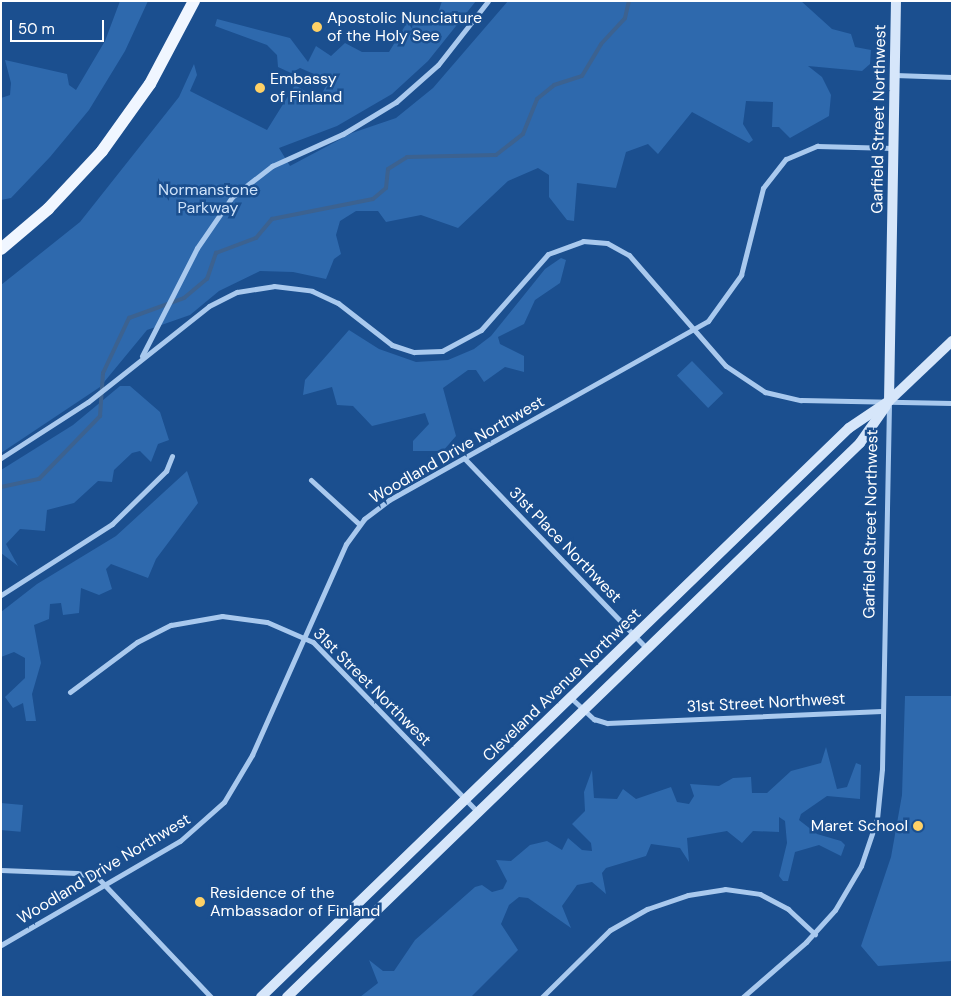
<!DOCTYPE html>
<style>
body{margin:0}
#map{position:relative;width:953px;height:998px;overflow:hidden;background:#1b4f8f;font-family:"DM Sans",sans-serif}
div>[style]{position:absolute}
[style*='--x']{left:calc(var(--x)*1px);top:calc(var(--y)*1px);width:calc(var(--w)*1px);rotate:calc(var(--a)*1deg)}
.green>*{inset:0;background:#2e69ad;transform-origin:0 0}
.stream>*{height:4px;margin:-2px;padding:0 2px;transform-origin:2px;border-radius:2px;background:#3c6290}
.street>*{height:5px;margin:-2.5px;padding:0 2.5px;transform-origin:2.5px;border-radius:2.5px;background:#a9c9ee}
.secondary>*{height:10px;margin:-5px;padding:0 5px;transform-origin:5px;border-radius:5px;background:#d6e6fa}
.primary>*{height:12px;margin:-6px;padding:0 6px;transform-origin:6px;border-radius:6px;background:#f0f6ff}
.dots>*{width:14px;height:14px;translate:-50% -50%;box-sizing:border-box;border:2px solid #1b4f8f;border-radius:50%}
span{translate:-50% -50%;white-space:nowrap;text-align:center;line-height:1.15;-webkit-text-stroke:5px #1b4f8f;paint-order:stroke}
.poi-label{font-size:16px;color:#fff}
.left{translate:0 -50%;text-align:left}
.right{translate:-100% -50%;text-align:right}
.street-label{font-size:16px;color:#fff}
.park-label{font-size:16px;color:#cfe3fa}
.frame{position:absolute;inset:0;border:2px solid #fff;pointer-events:none}
.scale{position:absolute;left:10px;top:20px;width:94px;height:22px;box-sizing:border-box;border:2px solid #fff;border-top:0;padding-left:6px;font-size:15px;line-height:18px;white-space:nowrap;color:#fff;-webkit-text-stroke:4px #1b4f8f;paint-order:stroke}
</style>
<div id="map">
<div class="green">
<i style="clip-path:polygon(120px 1px,148px 1px,125px 51px,89px 110px,50px 157px,11px 198px,1px 200px,1px 98px,10px 95px,11px 83px,5px 60px,67px 74px,69px 85px,76px 90px,105px 41px)"></i>
<i style="clip-path:polygon(442px 1px,476px 1px,428px 61px,392px 94px,337px 126px,279px 148px,290px 166px,352px 133px,396px 118px,433px 88px,508px 1px,801px 1px,832px 29px,851px 34px,855px 47px,871px 50px,870px 64px,862px 71px,808px 66px,822px 77px,831px 95px,829px 116px,790px 138px,779px 127px,772px 127px,773px 102px,746px 101px,743px 124px,753px 140px,749px 143px,692px 112px,658px 154px,648px 144px,626px 152px,616px 188px,577px 183px,574px 221px,567px 220px,549px 197px,549px 175px,538px 168px,508px 181px,458px 228px,421px 215px,386px 222px,378px 211px,356px 211px,340px 221px,336px 235px,341px 254px,334px 259px,326px 279px,293px 272px,260px 271px,219px 291px,190px 315px,147px 330px,100px 387px,1px 453px,1px 285px,80px 222px,179px 97px,194px 64px,197px 75px,190px 91px,267px 130px,295px 85px,313px 96px,321px 95px,326px 86px,321px 77px,300px 68px,291px 73px,278px 67px,277px 55px,267px 45px,215px 26px,217px 19px,290px 38px,308px 62px,316px 46px,331px 56px,345px 43px,362px 52px,389px 52px,408px 21px,436px 19px)"></i>
<i style="clip-path:polygon(561px 258px,566px 260px,560px 283px,535px 300px,524px 324px,498px 337px,500px 344px,524px 356px,524px 372px,505px 367px,484px 382px,476px 370px,468px 370px,443px 388px,456px 436px,443px 451px,413px 451px,413px 441px,429px 424px,425px 413px,372px 426px,353px 406px,337px 405px,332px 387px,303px 395px,305px 380px,349px 330px,379px 349px,416px 362px,448px 360px,474px 349px,491px 336px,545px 269px)"></i>
<i style="left:692px;top:361px;width:45px;height:21px;rotate:46deg"></i>
<i style="clip-path:polygon(120px 386px,130px 386px,160px 412px,169px 440px,158px 444px,151px 462px,140px 451px,132px 453px,114px 470px,112px 482px,98px 481px,74px 503px,47px 510px,45px 531px,20px 529px,6px 544px,18px 566px,1px 553px,1px 470px,73px 425px)"></i>
<i style="clip-path:polygon(187px 471px,198px 503px,156px 559px,148px 578px,111px 564px,106px 569px,112px 589px,99px 595px,81px 588px,79px 613px,63px 615px,61px 603px,50px 604px,49px 619px,34px 625px,41px 663px,32px 694px,36px 721px,26px 721px,23px 703px,13px 708px,5px 697px,25px 678px,25px 658px,14px 652px,1px 657px,1px 612px,37px 584px,116px 536px)"></i>
<i style="clip-path:polygon(905px 696px,952px 696px,952px 961px,878px 966px,861px 946px,891px 857px,902px 795px)"></i>
<i style="clip-path:polygon(826px 747px,837px 789px,847px 787px,856px 763px,861px 765px,860px 799px,827px 796px,801px 814px,799px 820px,817px 834px,841px 841px,845px 845px,841px 856px,819px 845px,795px 852px,788px 881px,783px 881px,779px 876px,787px 843px,785px 821px,779px 817px,779px 832px,753px 831px,742px 843px,727px 831px,687px 838px,689px 862px,680px 848px,651px 844px,646px 856px,606px 868px,602px 873px,606px 894px,592px 882px,577px 885px,562px 906px,571px 928px,528px 898px,519px 897px,509px 905px,501px 924px,518px 950px,471px 997px,360px 997px,378px 983px,369px 960px,383px 971px,394px 971px,415px 940px,475px 887px,482px 885px,492px 892px,503px 889px,507px 881px,496px 860px,511px 861px,530px 845px,547px 841px,562px 850px,568px 838px,582px 850px,592px 851px,591px 843px,572px 824px,585px 811px,584px 792px,592px 770px,594px 798px,617px 799px,623px 789px,636px 799px,671px 787px,677px 802px,689px 804px,694px 796px,690px 784px,719px 786px,733px 778px,751px 777px,752px 793px,767px 793px,791px 771px,821px 763px)"></i>
<i style="left:1px;top:803px;width:22px;height:27px;rotate:5deg"></i>
</div>
<div class="stream">
<i style="--x:1;--y:487;--w:39;--a:-12"></i>
<i style="--x:39;--y:479;--w:88;--a:-45.9"></i>
<i style="--x:100;--y:416;--w:43;--a:-86"></i>
<i style="--x:103;--y:373;--w:61;--a:-64.7"></i>
<i style="--x:129;--y:318;--w:59;--a:-20"></i>
<i style="--x:184;--y:298;--w:30;--a:-40"></i>
<i style="--x:207;--y:279;--w:28;--a:-71"></i>
<i style="--x:216;--y:253;--w:43;--a:-20.6"></i>
<i style="--x:256;--y:238;--w:25;--a:-50"></i>
<i style="--x:272;--y:219;--w:103;--a:-11.2"></i>
<i style="--x:373;--y:199;--w:17;--a:-40"></i>
<i style="--x:386;--y:188;--w:19;--a:-84"></i>
<i style="--x:388;--y:169;--w:22;--a:-32"></i>
<i style="--x:407;--y:157;--w:89;--a:-1.3"></i>
<i style="--x:496;--y:155;--w:34;--a:-38"></i>
<i style="--x:523;--y:134;--w:38;--a:-68"></i>
<i style="--x:537;--y:99;--w:22;--a:-39"></i>
<i style="--x:554;--y:85;--w:29;--a:-18"></i>
<i style="--x:582;--y:76;--w:37;--a:-59"></i>
<i style="--x:601;--y:44;--w:35;--a:-47"></i>
<i style="--x:625;--y:18;--w:17;--a:-77"></i>
</div>
<div class="street">
<i style="--x:895;--y:75;--w:57;--a:2"></i>
<i style="--x:142;--y:356;--w:121;--a:-63"></i>
<i style="--x:197;--y:248;--w:62;--a:-55.5"></i>
<i style="--x:232;--y:197;--w:51;--a:-37.8"></i>
<i style="--x:272;--y:166;--w:78;--a:-24.3"></i>
<i style="--x:343;--y:134;--w:62;--a:-31.1"></i>
<i style="--x:396;--y:102;--w:56;--a:-41.4"></i>
<i style="--x:438;--y:65;--w:81;--a:-52"></i>
<i style="--x:1;--y:458;--w:103;--a:-32.8"></i>
<i style="--x:88;--y:402;--w:154;--a:-38.4"></i>
<i style="--x:209;--y:306;--w:31;--a:-27"></i>
<i style="--x:237;--y:292;--w:37;--a:-9"></i>
<i style="--x:274;--y:286;--w:38;--a:7"></i>
<i style="--x:312;--y:291;--w:29;--a:25"></i>
<i style="--x:338;--y:303;--w:68;--a:37.9"></i>
<i style="--x:392;--y:345;--w:23;--a:18"></i>
<i style="--x:414;--y:352;--w:28;--a:-2"></i>
<i style="--x:442;--y:351;--w:44;--a:-28.3"></i>
<i style="--x:481;--y:330;--w:101;--a:-48.6"></i>
<i style="--x:548;--y:254;--w:37;--a:-20"></i>
<i style="--x:583;--y:241;--w:24;--a:5"></i>
<i style="--x:607;--y:243;--w:25;--a:29"></i>
<i style="--x:629;--y:255;--w:147;--a:48.9"></i>
<i style="--x:726;--y:366;--w:47;--a:33.7"></i>
<i style="--x:765;--y:392;--w:37;--a:13"></i>
<i style="--x:801;--y:400;--w:151;--a:1.1"></i>
<i style="--x:465;--y:459;--w:263;--a:46.2"></i>
<i style="--x:311;--y:480;--w:65;--a:42.5"></i>
<i style="--x:1;--y:595;--w:132;--a:-32.6"></i>
<i style="--x:112;--y:524;--w:76;--a:-44.5"></i>
<i style="--x:166;--y:471;--w:16;--a:-68"></i>
<i style="--x:70;--y:692;--w:84;--a:-36.7"></i>
<i style="--x:137;--y:642;--w:38;--a:-27"></i>
<i style="--x:171;--y:625;--w:52;--a:-10"></i>
<i style="--x:222;--y:616;--w:45;--a:7.6"></i>
<i style="--x:267;--y:622;--w:50;--a:23.5"></i>
<i style="--x:313;--y:642;--w:237;--a:45.9"></i>
<i style="--x:570;--y:697;--w:33;--a:43"></i>
<i style="--x:594;--y:719;--w:14;--a:17"></i>
<i style="--x:607;--y:723;--w:275;--a:-2.5"></i>
<i style="--x:1;--y:870;--w:76;--a:2.3"></i>
<i style="--x:77;--y:873;--w:22;--a:13"></i>
<i style="--x:98;--y:878;--w:164;--a:46.5"></i>
<i style="--x:1;--y:945;--w:207;--a:-30.2"></i>
<i style="--x:180;--y:841;--w:59;--a:-41.6"></i>
<i style="--x:224;--y:802;--w:55;--a:-59.2"></i>
<i style="--x:252;--y:755;--w:231;--a:-66"></i>
<i style="--x:346;--y:544;--w:31;--a:-54"></i>
<i style="--x:364;--y:519;--w:31;--a:-37"></i>
<i style="--x:389;--y:500;--w:366;--a:-29.3"></i>
<i style="--x:708;--y:321;--w:57;--a:-54.3"></i>
<i style="--x:741;--y:275;--w:90;--a:-75.8"></i>
<i style="--x:763;--y:188;--w:37;--a:-52"></i>
<i style="--x:786;--y:159;--w:34;--a:-23"></i>
<i style="--x:817;--y:146;--w:76;--a:1.5"></i>
<i style="--x:542;--y:997;--w:95;--a:-44.6"></i>
<i style="--x:610;--y:930;--w:43;--a:-29.6"></i>
<i style="--x:647;--y:909;--w:43;--a:-18.9"></i>
<i style="--x:688;--y:895;--w:37;--a:-9"></i>
<i style="--x:725;--y:889;--w:35;--a:8"></i>
<i style="--x:760;--y:894;--w:32;--a:28"></i>
<i style="--x:788;--y:909;--w:37;--a:43"></i>
<i style="--x:743;--y:997;--w:84;--a:-41.1"></i>
<i style="--x:806;--y:942;--w:43;--a:-47.8"></i>
<i style="--x:835;--y:910;--w:51;--a:-59.4"></i>
<i style="--x:861;--y:866;--w:50;--a:-71.2"></i>
<i style="--x:877;--y:819;--w:50;--a:-84.3"></i>
<i style="--x:882;--y:769;--w:364;--a:-88.9"></i>
</div>
<div class="secondary">
<i style="--x:889;--y:401;--w:400;--a:-89"></i>
<i style="--x:261;--y:997;--w:818;--a:-44.06"></i>
<i style="--x:849;--y:428;--w:48;--a:-34"></i>
<i style="--x:889;--y:401;--w:87;--a:-43.6"></i>
<i style="--x:287;--y:997;--w:797;--a:-44.03"></i>
<i style="--x:860;--y:443;--w:45;--a:-54.9"></i>
</div>
<div class="primary">
<i style="--x:1;--y:249;--w:62;--a:-40.4"></i>
<i style="--x:48;--y:209;--w:79;--a:-47"></i>
<i style="--x:102;--y:151;--w:82;--a:-54.4"></i>
<i style="--x:150;--y:84;--w:94;--a:-62.1"></i>
</div>
<div class="dots">
<i style="left:317px;top:27px;background:#ffd166"></i>
<i style="left:260px;top:88px;background:#ffd166"></i>
<i style="left:918px;top:826px;background:#ffd166"></i>
<i style="left:200px;top:902px;background:#ffd166"></i>
</div>
<div class="poi-label">
<span class="left" style="left:327px;top:27px">Apostolic Nunciature<br>of the Holy See</span>
<span class="left" style="left:270px;top:88px">Embassy<br>of Finland</span>
<span class="right" style="left:908px;top:826px">Maret School</span>
<span class="left" style="left:210px;top:902px">Residence of the<br>Ambassador of Finland</span>
</div>
<div class="street-label">
<span style="left:879px;top:119px;rotate:-89deg">Garfield Street Northwest</span>
<span style="left:457px;top:450px;rotate:-30deg">Woodland Drive Northwest</span>
<span style="left:871px;top:524px;rotate:-89deg">Garfield Street Northwest</span>
<span style="left:565px;top:545px;rotate:46deg">31st Place Northwest</span>
<span style="left:562px;top:685px;rotate:-44deg">Cleveland Avenue Northwest</span>
<span style="left:372px;top:687px;rotate:45deg">31st Street Northwest</span>
<span style="left:766px;top:703px;rotate:-3deg">31st Street Northwest</span>
<span style="left:104px;top:869px;rotate:-31deg">Woodland Drive Northwest</span>
</div>
<div class="park-label">
<span style="left:208px;top:199px">Normanstone<br>Parkway</span>
</div>
<div class="frame"></div>
<div class="scale">50 m</div>
</div>
